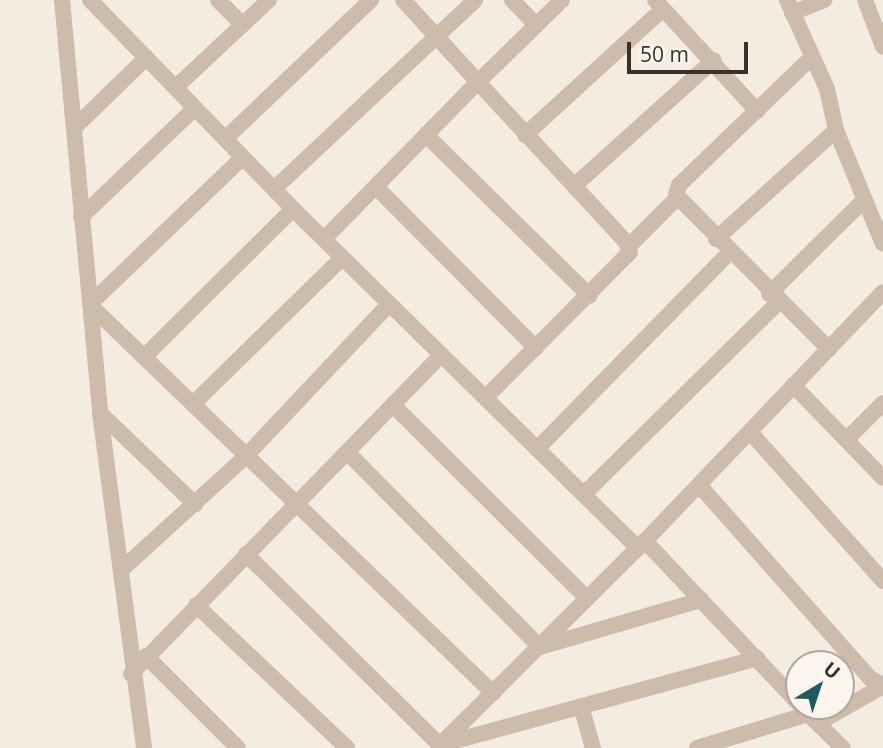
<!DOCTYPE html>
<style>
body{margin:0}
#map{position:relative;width:883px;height:748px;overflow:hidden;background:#f4ebe1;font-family:"Open Sans",sans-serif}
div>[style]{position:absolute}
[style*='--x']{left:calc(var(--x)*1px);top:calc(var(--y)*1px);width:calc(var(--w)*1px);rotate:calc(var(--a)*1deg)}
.minor>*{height:16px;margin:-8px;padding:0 8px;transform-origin:8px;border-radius:8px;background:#cdbbac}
span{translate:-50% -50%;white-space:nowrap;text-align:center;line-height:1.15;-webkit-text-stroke:7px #fbf5ee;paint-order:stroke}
.north{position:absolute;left:785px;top:650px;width:70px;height:70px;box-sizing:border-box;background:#fbf5ee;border:2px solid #aea6a0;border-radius:50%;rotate:39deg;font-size:19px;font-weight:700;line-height:28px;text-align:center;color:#3b302b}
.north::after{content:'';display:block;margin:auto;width:24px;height:32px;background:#1f5a5e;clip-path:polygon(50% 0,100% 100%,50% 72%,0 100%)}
.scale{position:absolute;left:627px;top:42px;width:121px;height:32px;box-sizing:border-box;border:4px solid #3b302b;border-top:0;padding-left:9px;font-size:21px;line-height:24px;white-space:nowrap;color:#3b302b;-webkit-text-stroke:5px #fbf5ee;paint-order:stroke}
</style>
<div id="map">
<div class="minor">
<i style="--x:62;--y:0;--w:415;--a:84.7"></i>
<i style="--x:100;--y:413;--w:338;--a:82.5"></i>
<i style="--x:90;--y:0;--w:291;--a:45.8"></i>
<i style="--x:293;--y:209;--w:484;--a:44.5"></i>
<i style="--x:218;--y:0;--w:35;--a:45"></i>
<i style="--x:512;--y:0;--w:35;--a:46"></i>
<i style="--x:655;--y:0;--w:151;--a:47.4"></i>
<i style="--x:787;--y:0;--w:98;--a:65.8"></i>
<i style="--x:827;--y:89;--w:42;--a:77.6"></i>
<i style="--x:836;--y:130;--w:123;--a:67.6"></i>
<i style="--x:865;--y:0;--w:50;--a:69"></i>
<i style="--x:792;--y:13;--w:35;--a:-22"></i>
<i style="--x:810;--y:59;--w:182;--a:136.1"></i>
<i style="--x:679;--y:185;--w:10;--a:107"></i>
<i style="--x:676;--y:195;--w:217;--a:45.2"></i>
<i style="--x:176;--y:87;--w:127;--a:-43.1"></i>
<i style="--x:76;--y:126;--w:98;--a:-44.2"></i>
<i style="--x:525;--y:135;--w:187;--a:-42.4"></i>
<i style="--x:427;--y:136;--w:228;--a:44.5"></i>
<i style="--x:225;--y:139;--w:202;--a:-43.6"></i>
<i style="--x:574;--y:186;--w:188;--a:-42"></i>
<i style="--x:376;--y:187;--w:227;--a:45.2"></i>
<i style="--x:274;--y:189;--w:276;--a:-43.2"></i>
<i style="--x:81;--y:217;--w:156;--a:-43.7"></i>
<i style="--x:325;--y:238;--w:219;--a:-45.6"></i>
<i style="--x:478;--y:82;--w:111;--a:-132.4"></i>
<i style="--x:716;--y:239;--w:162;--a:-42.2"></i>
<i style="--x:629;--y:246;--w:68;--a:-45"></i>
<i style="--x:769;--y:294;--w:132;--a:-44.7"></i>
<i style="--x:92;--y:302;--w:208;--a:-43.8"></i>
<i style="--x:92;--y:307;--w:557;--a:43.91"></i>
<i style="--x:144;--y:357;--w:210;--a:-44.8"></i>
<i style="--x:793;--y:385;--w:129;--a:45.9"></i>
<i style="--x:486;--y:397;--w:204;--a:-45.2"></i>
<i style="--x:630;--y:252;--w:11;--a:-112"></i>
<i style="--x:626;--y:242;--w:218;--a:-132.8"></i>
<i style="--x:478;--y:82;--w:117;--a:-44.3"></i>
<i style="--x:193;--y:404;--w:209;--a:-44.4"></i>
<i style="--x:393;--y:405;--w:274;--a:44.9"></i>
<i style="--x:100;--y:413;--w:132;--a:43.8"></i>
<i style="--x:750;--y:432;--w:200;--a:48.2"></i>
<i style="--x:848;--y:438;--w:49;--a:-45"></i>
<i style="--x:537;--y:449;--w:274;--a:-45.6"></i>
<i style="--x:348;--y:453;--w:273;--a:45.3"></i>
<i style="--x:540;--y:647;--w:168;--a:-16.3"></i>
<i style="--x:700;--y:486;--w:258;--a:48.5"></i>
<i style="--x:871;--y:679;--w:13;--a:27"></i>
<i style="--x:585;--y:493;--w:271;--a:-44.6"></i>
<i style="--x:645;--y:541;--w:344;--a:-46.3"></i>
<i style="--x:246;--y:554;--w:272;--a:44.6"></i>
<i style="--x:440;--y:745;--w:329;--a:-15.3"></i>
<i style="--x:121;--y:570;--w:168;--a:-42.3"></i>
<i style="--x:245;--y:457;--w:210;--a:-46.7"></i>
<i style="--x:196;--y:605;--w:208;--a:43.4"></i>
<i style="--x:146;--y:656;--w:130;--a:45"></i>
<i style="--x:131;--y:674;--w:445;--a:-45.8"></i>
<i style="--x:581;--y:706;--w:44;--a:74.1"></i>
<i style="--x:812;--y:718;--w:43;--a:44.1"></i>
<i style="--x:818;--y:723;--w:75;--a:-29.6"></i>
<i style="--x:441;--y:744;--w:288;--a:-44.9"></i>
<i style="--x:645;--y:541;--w:224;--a:46.6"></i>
<i style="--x:697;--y:748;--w:116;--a:-17"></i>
</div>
<div class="north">U</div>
<div class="scale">50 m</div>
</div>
